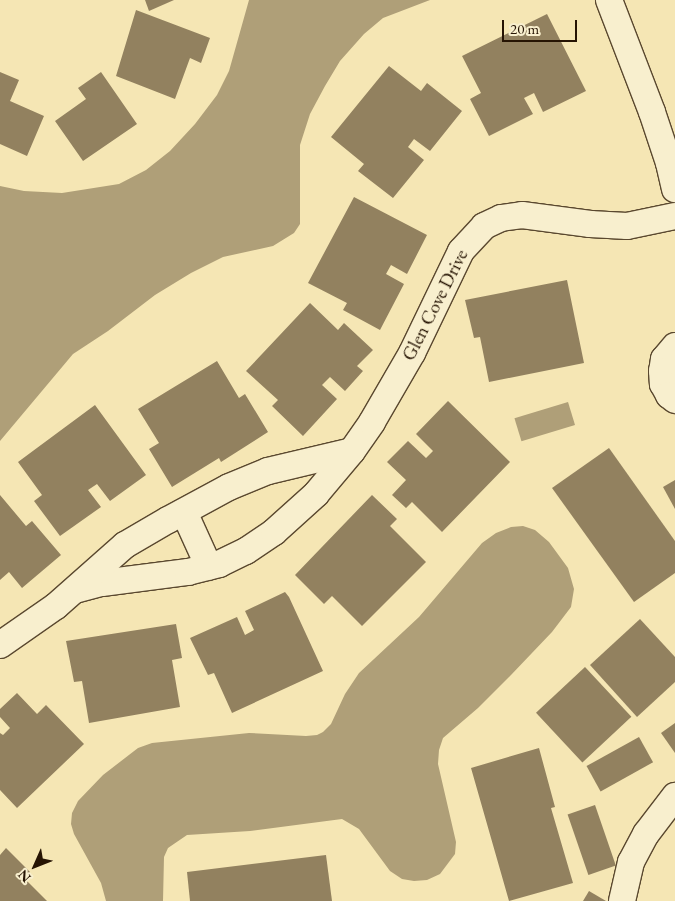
<!DOCTYPE html>
<style>
body{margin:0}
#map{position:relative;width:675px;height:901px;overflow:hidden;background:#f5e6b4;font-family:"EB Garamond",serif}
div>[style]{position:absolute}
[style*='--x']{left:calc(var(--x)*1px);top:calc(var(--y)*1px);width:calc(var(--w)*1px);rotate:calc(var(--a)*1deg)}
.water>*{inset:0;background:#af9f78;transform-origin:0 0}
.building>*{inset:0;background:#92815f;transform-origin:0 0}
.roads{filter:drop-shadow(1px 0 #5a482f) drop-shadow(-1px 0 #5a482f) drop-shadow(0 1px #5a482f) drop-shadow(0 -1px #5a482f)}
.minor>*{height:26px;margin:-13px;padding:0 13px;transform-origin:13px;border-radius:13px;background:#f8efce}
span{translate:-50% -50%;white-space:nowrap;text-align:center;line-height:1.15;-webkit-text-stroke:4px #f8efce;paint-order:stroke}
.street-label{font-size:19px;color:#261403}
.north{position:absolute;left:10px;top:841px;width:50px;height:50px;-webkit-text-stroke:4px #f8efce;paint-order:stroke;rotate:226deg;font-size:14px;font-weight:700;line-height:20px;text-align:center;color:#261403}
.north::after{content:'';display:block;margin:auto;width:18px;height:22px;background:#261403;clip-path:polygon(50% 0,100% 100%,50% 72%,0 100%)}
.scale{position:absolute;left:502px;top:20px;width:75px;height:22px;box-sizing:border-box;border:2px solid #261403;border-top:0;padding-left:6px;font-size:15px;line-height:18px;white-space:nowrap;color:#261403;-webkit-text-stroke:4px #f8efce;paint-order:stroke}
</style>
<div id="map">
<div class="water">
<i style="clip-path:polygon(249px 0,430px 0,383px 18px,364px 34px,340px 61px,325px 86px,310px 114px,300px 145px,300px 224px,294px 233px,273px 246px,223px 257px,191px 273px,155px 295px,108px 331px,73px 354px,0 441px,0 186px,24px 191px,62px 193px,119px 184px,146px 170px,170px 151px,195px 124px,217px 95px,229px 71px)"></i>
<i style="left:568px;top:402px;width:24px;height:56px;rotate:73deg"></i>
<i style="clip-path:polygon(523px 526px,535px 530px,549px 542px,568px 568px,574px 589px,571px 607px,552px 632px,511px 675px,478px 708px,443px 738px,439px 750px,438px 764px,456px 842px,455px 854px,440px 874px,427px 880px,414px 881px,402px 879px,390px 871px,359px 829px,342px 819px,250px 831px,187px 835px,168px 848px,164px 857px,163px 901px,106px 901px,101px 883px,74px 834px,71px 824px,72px 813px,78px 801px,103px 775px,138px 748px,152px 743px,249px 733px,306px 736px,317px 735px,323px 732px,331px 724px,345px 694px,359px 673px,419px 617px,482px 543px,496px 533px,511px 527px)"></i>
</div>
<div class="building">
<i style="clip-path:polygon(145px 0,174px 0,149px 11px)"></i>
<i style="clip-path:polygon(136px 10px,210px 38px,201px 63px,190px 58px,175px 99px,116px 76px)"></i>
<i style="clip-path:polygon(547px 14px,586px 91px,543px 112px,534px 93px,524px 98px,533px 114px,489px 136px,470px 99px,481px 93px,462px 56px)"></i>
<i style="clip-path:polygon(389px 66px,421px 91px,427px 83px,462px 111px,430px 151px,414px 139px,408px 147px,424px 160px,393px 198px,358px 171px,364px 164px,331px 137px)"></i>
<i style="clip-path:polygon(0 72px,19px 80px,10px 101px,44px 116px,27px 156px,0 144px)"></i>
<i style="clip-path:polygon(101px 72px,137px 124px,83px 161px,55px 121px,86px 99px,78px 88px)"></i>
<i style="clip-path:polygon(354px 197px,427px 235px,407px 274px,391px 265px,386px 274px,404px 284px,380px 330px,343px 310px,347px 303px,308px 283px)"></i>
<i style="clip-path:polygon(567px 280px,584px 363px,489px 382px,480px 337px,474px 338px,465px 300px)"></i>
<i style="clip-path:polygon(310px 303px,338px 330px,344px 323px,373px 350px,357px 366px,363px 371px,345px 391px,330px 377px,322px 385px,337px 399px,303px 436px,272px 406px,278px 400px,246px 371px)"></i>
<i style="clip-path:polygon(217px 361px,239px 398px,245px 394px,268px 432px,221px 462px,219px 458px,172px 487px,149px 449px,159px 443px,138px 409px)"></i>
<i style="clip-path:polygon(448px 401px,510px 462px,442px 532px,412px 502px,406px 508px,392px 495px,406px 480px,387px 462px,408px 441px,426px 458px,433px 451px,416px 434px)"></i>
<i style="clip-path:polygon(95px 405px,146px 475px,110px 501px,97px 484px,88px 490px,101px 507px,60px 536px,34px 501px,42px 495px,18px 462px)"></i>
<i style="clip-path:polygon(609px 448px,675px 541px,675px 573px,634px 602px,552px 488px)"></i>
<i style="clip-path:polygon(675px 480px,675px 509px,663px 487px)"></i>
<i style="clip-path:polygon(0 495px,26px 526px,32px 521px,61px 555px,22px 588px,9px 572px,0 580px)"></i>
<i style="clip-path:polygon(372px 495px,397px 519px,390px 526px,426px 562px,362px 626px,332px 596px,324px 604px,295px 575px)"></i>
<i style="clip-path:polygon(285px 592px,289px 597px,323px 671px,232px 713px,214px 673px,208px 675px,190px 638px,237px 617px,245px 635px,254px 630px,245px 611px)"></i>
<i style="clip-path:polygon(640px 619px,675px 657px,675px 682px,637px 717px,590px 665px)"></i>
<i style="clip-path:polygon(176px 624px,182px 658px,172px 660px,180px 707px,89px 723px,82px 681px,74px 682px,66px 641px)"></i>
<i style="left:585px;top:667px;width:68px;height:67px;rotate:47deg"></i>
<i style="clip-path:polygon(17px 693px,37px 714px,46px 705px,84px 744px,17px 808px,0 790px,0 733px,3px 735px,10px 728px,0 717px,0 709px)"></i>
<i style="clip-path:polygon(675px 723px,675px 753px,661px 733px)"></i>
<i style="left:639px;top:737px;width:29px;height:60px;rotate:61deg"></i>
<i style="clip-path:polygon(539px 748px,555px 807px,551px 808px,573px 883px,509px 901px,471px 768px)"></i>
<i style="left:595px;top:805px;width:64px;height:29px;rotate:71deg"></i>
<i style="clip-path:polygon(6px 848px,30px 872px,24px 878px,47px 901px,0 901px,0 855px)"></i>
<i style="clip-path:polygon(326px 855px,332px 901px,190px 901px,187px 872px)"></i>
<i style="clip-path:polygon(589px 891px,606px 901px,583px 901px)"></i>
</div>
<div class="roads">
<div class="minor">
<i style="--x:609;--y:0;--w:120;--a:69"></i>
<i style="--x:652;--y:112;--w:54;--a:71.6"></i>
<i style="--x:669;--y:163;--w:27;--a:77"></i>
<i style="--x:675;--y:346;--w:17;--a:130"></i>
<i style="--x:664;--y:359;--w:12;--a:99"></i>
<i style="--x:662;--y:371;--w:13;--a:86"></i>
<i style="--x:663;--y:384;--w:13;--a:61"></i>
<i style="--x:669;--y:395;--w:8;--a:40"></i>
<i style="--x:184;--y:512;--w:60;--a:65.6"></i>
<i style="--x:75;--y:590;--w:28;--a:-15"></i>
<i style="--x:102;--y:583;--w:87;--a:-7.3"></i>
<i style="--x:188;--y:572;--w:32;--a:-14"></i>
<i style="--x:219;--y:564;--w:30;--a:-26"></i>
<i style="--x:246;--y:551;--w:34;--a:-34"></i>
<i style="--x:274;--y:532;--w:57;--a:-42.1"></i>
<i style="--x:316;--y:494;--w:56;--a:-50.1"></i>
<i style="--x:352;--y:451;--w:35;--a:-55"></i>
<i style="--x:372;--y:422;--w:80;--a:-59.9"></i>
<i style="--x:412;--y:353;--w:113;--a:-64.3"></i>
<i style="--x:461;--y:251;--w:34;--a:-47"></i>
<i style="--x:484;--y:226;--w:19;--a:-25"></i>
<i style="--x:501;--y:218;--w:21;--a:-8"></i>
<i style="--x:522;--y:215;--w:69;--a:7.5"></i>
<i style="--x:590;--y:224;--w:37;--a:3"></i>
<i style="--x:627;--y:226;--w:49;--a:-11.8"></i>
<i style="--x:0;--y:645;--w:68;--a:-34.9"></i>
<i style="--x:56;--y:606;--w:92;--a:-41.5"></i>
<i style="--x:125;--y:545;--w:50;--a:-30.2"></i>
<i style="--x:168;--y:520;--w:69;--a:-28.4"></i>
<i style="--x:229;--y:487;--w:42;--a:-22.3"></i>
<i style="--x:268;--y:471;--w:86;--a:-13.4"></i>
<i style="--x:622;--y:901;--w:40;--a:-77"></i>
<i style="--x:631;--y:862;--w:32;--a:-62"></i>
<i style="--x:646;--y:834;--w:48;--a:-52.7"></i>
</div>
</div>
<div class="street-label">
<span style="left:435px;top:305px;rotate:-63deg">Glen Cove Drive</span>
</div>
<div class="north">N</div>
<div class="scale">20 m</div>
</div>
